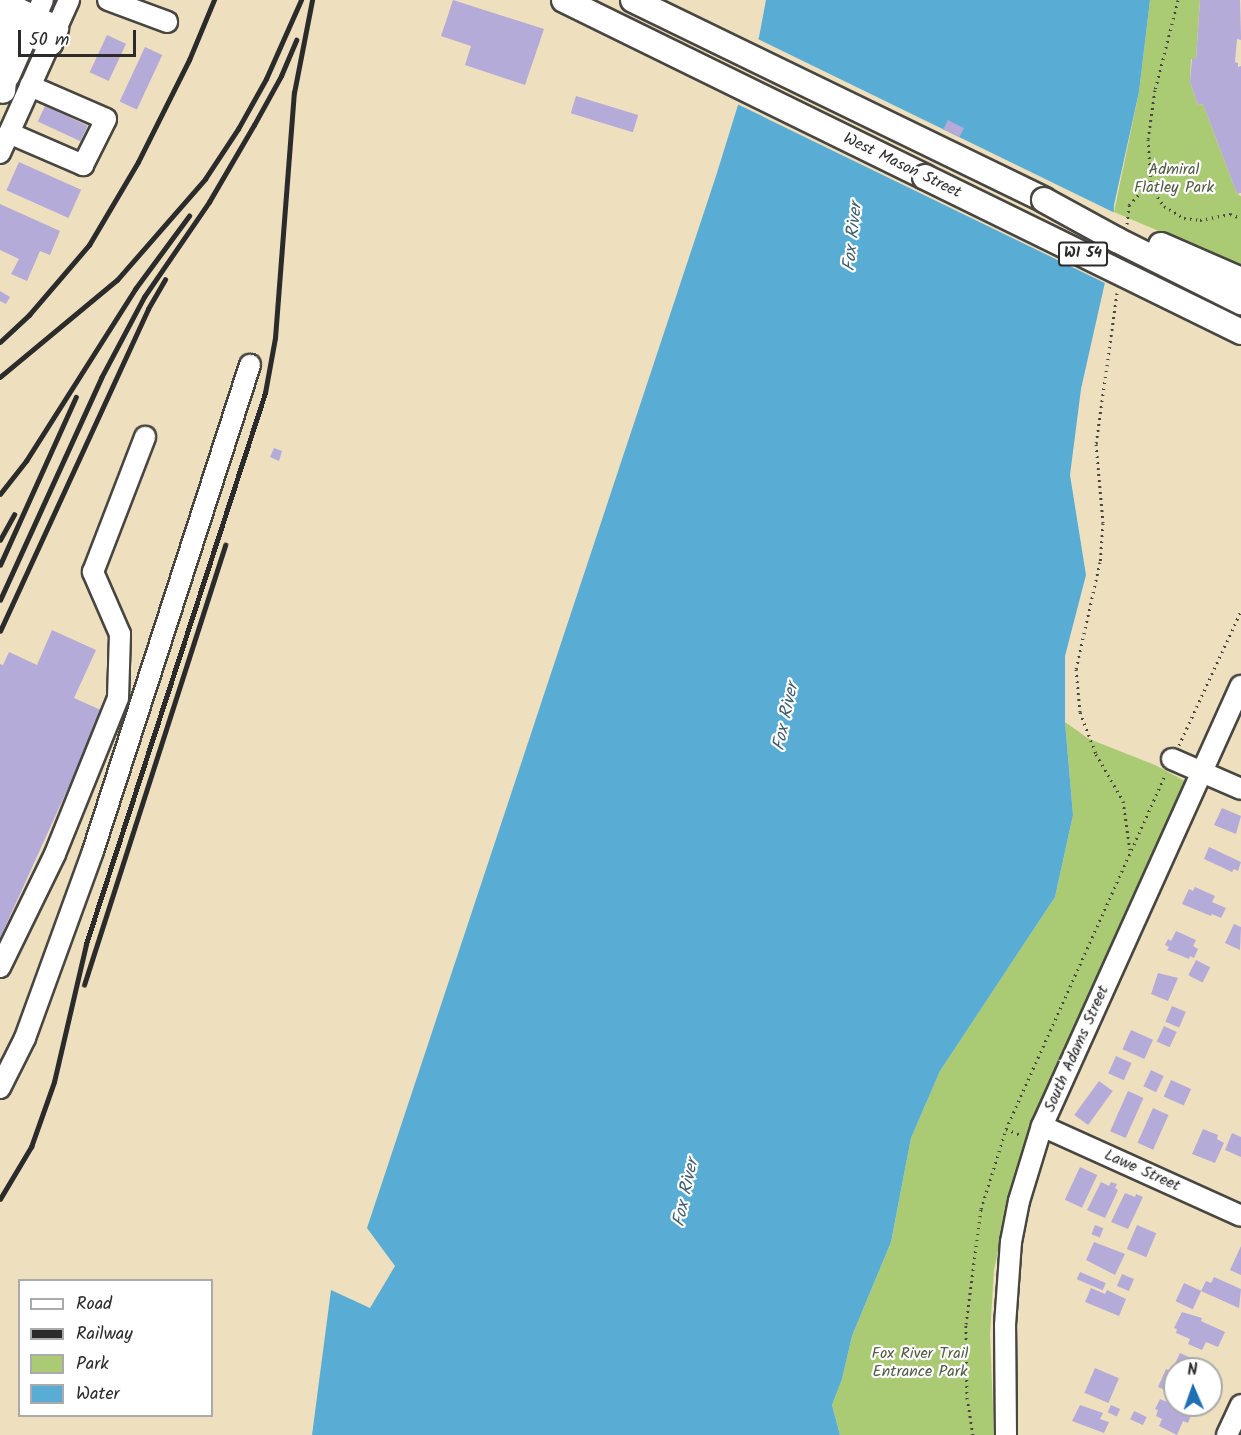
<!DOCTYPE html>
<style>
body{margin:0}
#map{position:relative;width:1241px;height:1435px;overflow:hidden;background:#eedfbf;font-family:Kalam,sans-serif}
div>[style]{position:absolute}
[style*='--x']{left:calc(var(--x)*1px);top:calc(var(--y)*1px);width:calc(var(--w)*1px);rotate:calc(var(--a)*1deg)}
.green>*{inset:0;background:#aacb74}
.water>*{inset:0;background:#59add5}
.pier>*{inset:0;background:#eedfbf}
.building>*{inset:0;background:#b5abd9;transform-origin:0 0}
.path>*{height:3px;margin-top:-1.5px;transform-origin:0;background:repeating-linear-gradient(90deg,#484641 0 1.5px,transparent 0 6px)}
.roads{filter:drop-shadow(2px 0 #484641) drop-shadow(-2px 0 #484641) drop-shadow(0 2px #484641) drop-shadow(0 -2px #484641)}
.minor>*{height:20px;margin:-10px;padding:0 10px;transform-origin:10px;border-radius:10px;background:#fff}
.major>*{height:24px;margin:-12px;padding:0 12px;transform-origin:12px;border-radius:12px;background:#fff}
.rail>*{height:4.5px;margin:-2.25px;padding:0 2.25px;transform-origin:2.25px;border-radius:2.25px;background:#2b2b2b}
.bridges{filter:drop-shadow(2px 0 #484641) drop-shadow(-2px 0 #484641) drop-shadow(0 2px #484641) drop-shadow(0 -2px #484641)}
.major-bridge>*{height:24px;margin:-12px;padding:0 12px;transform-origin:12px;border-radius:12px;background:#fff}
span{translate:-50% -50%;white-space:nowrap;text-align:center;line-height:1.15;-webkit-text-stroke:4.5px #fff;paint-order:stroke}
.shield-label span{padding:2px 4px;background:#fff;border:2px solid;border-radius:4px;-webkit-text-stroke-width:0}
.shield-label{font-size:15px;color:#2b2b2b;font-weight:700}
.street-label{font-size:16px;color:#2b2b2b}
.park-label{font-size:16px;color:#515b41}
.water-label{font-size:18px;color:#3d5f6f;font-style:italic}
.legend{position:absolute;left:18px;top:1279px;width:195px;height:138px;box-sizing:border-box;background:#fff;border:2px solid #aaa;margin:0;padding:8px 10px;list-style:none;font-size:18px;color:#2b2b2b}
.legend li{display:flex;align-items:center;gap:12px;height:30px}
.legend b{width:30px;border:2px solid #aaa}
.north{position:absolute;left:1163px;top:1357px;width:60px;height:60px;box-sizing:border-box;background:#fff;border:2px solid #aaa;border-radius:50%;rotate:358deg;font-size:16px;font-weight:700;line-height:24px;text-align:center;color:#2b2b2b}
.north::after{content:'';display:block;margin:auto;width:21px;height:27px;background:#1f6fb2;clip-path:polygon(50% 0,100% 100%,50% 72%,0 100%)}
.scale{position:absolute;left:18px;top:30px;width:118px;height:27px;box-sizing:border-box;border:3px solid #2b2b2b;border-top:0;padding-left:8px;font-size:18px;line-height:21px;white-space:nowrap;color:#2b2b2b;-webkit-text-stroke:4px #fff;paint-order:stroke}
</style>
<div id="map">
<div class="green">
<i style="clip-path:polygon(1150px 0,1200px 0,1196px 59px,1191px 59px,1190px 82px,1198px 105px,1203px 104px,1237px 194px,1241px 196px,1241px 266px,1114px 212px,1139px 92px)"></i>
<i style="clip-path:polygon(1065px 722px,1089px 739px,1155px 765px,1185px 781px,1029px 1128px,1014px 1176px,994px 1270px,990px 1334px,994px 1435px,840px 1435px,832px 1405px,842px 1379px,852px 1336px,891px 1242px,911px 1138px,940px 1071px,1055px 897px,1073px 815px)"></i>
</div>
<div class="water">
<i style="clip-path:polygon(766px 0,1150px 0,1139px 92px,1114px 205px,1112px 251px,1081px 389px,1070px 475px,1086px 575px,1065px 656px,1065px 722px,1073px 815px,1055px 897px,940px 1071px,911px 1138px,891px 1242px,852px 1336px,842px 1379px,832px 1405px,840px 1435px,312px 1435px,331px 1290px,370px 1308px,395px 1266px,367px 1228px,716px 176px,759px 37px)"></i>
</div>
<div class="pier">
<i style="clip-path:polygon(756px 38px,1117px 214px,1115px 252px,1107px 284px,735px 103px)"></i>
</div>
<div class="building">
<i style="clip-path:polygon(453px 0,544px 29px,525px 85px,465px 65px,471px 46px,441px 36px)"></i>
<i style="clip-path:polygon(1200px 0,1240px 0,1241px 37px,1241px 40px,1237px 39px,1235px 62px,1238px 63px,1238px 67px,1241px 66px,1241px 193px,1237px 194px,1203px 104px,1198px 105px,1190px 82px,1192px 58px,1196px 59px)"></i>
<i style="left:107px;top:35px;width:21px;height:41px;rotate:25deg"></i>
<i style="left:145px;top:47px;width:19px;height:60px;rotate:25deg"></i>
<i style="left:576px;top:96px;width:65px;height:18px;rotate:17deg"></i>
<i style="left:45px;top:106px;width:47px;height:17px;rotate:25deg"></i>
<i style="left:948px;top:120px;width:18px;height:10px;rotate:27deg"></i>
<i style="left:19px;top:162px;width:68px;height:31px;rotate:24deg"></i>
<i style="clip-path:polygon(0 204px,60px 231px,50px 255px,40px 251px,27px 281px,11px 274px,19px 259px,0 250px)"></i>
<i style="clip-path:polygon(0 291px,10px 297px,6px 304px,0 301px)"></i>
<i style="clip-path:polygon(274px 448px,282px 451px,279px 461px,270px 457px)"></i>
<i style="clip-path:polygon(52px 630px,96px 650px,74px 698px,103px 711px,0 938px,0 664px,3px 665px,9px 652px,37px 665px)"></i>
<i style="clip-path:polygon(1222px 808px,1241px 816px,1236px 834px,1214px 825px)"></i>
<i style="clip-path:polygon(1209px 847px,1241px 862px,1238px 871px,1234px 869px,1232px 872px,1204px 859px)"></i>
<i style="clip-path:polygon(1195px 887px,1215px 896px,1212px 902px,1226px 908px,1221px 918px,1212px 914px,1211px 916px,1182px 904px,1189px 889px,1193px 891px)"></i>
<i style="clip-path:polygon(1234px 924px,1241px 927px,1240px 950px,1225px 943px)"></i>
<i style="clip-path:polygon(1176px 931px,1196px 940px,1193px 946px,1198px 949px,1194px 958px,1190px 956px,1189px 959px,1167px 950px,1169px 947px,1165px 945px,1168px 939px,1171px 941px)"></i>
<i style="left:1196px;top:960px;width:16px;height:17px;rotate:27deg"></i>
<i style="clip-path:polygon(1158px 973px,1178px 978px,1168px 1001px,1151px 994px)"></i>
<i style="left:1172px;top:1006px;width:15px;height:17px;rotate:23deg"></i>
<i style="left:1164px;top:1026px;width:14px;height:17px;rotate:25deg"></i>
<i style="left:1131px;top:1030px;width:24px;height:21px;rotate:24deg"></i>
<i style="left:1116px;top:1056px;width:17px;height:19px;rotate:24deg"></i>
<i style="left:1151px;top:1070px;width:14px;height:18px;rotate:25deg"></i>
<i style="left:1171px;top:1080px;width:22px;height:18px;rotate:24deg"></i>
<i style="left:1099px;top:1081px;width:17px;height:42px;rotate:36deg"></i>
<i style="left:1128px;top:1091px;width:17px;height:44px;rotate:24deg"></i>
<i style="left:1153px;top:1108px;width:17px;height:38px;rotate:24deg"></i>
<i style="clip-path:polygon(1203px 1129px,1218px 1135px,1217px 1139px,1224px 1143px,1215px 1163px,1192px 1154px)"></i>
<i style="clip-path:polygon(1232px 1133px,1241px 1137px,1241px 1157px,1225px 1150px)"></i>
<i style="left:1080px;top:1167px;width:19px;height:36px;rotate:25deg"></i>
<i style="clip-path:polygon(1101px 1182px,1109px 1186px,1111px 1182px,1117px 1184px,1115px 1188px,1118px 1190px,1105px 1218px,1087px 1210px)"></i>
<i style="clip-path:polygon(1125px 1193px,1135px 1197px,1136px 1194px,1143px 1197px,1128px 1229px,1111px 1222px)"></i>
<i style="left:1095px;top:1225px;width:9px;height:10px;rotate:21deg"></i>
<i style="left:1137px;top:1225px;width:21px;height:26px;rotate:23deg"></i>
<i style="clip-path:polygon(1094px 1242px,1125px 1254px,1115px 1275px,1086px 1260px)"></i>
<i style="clip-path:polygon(1241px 1246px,1241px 1275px,1230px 1270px)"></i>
<i style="left:1080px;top:1272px;width:28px;height:8px;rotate:23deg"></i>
<i style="left:1122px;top:1274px;width:13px;height:13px;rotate:23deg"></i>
<i style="clip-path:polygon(1214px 1277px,1241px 1289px,1239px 1308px,1201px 1291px,1206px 1281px,1211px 1283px)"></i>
<i style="left:1184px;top:1283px;width:19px;height:20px;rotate:25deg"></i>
<i style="clip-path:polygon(1091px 1288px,1105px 1294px,1107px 1290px,1126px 1299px,1119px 1316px,1085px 1302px)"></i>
<i style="clip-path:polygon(1182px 1312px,1202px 1318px,1201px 1321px,1225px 1332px,1218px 1347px,1206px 1342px,1202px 1350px,1188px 1344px,1190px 1339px,1176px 1333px,1177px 1329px,1174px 1328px)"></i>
<i style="clip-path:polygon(1180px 1353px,1200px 1362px,1199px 1365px,1208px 1369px,1172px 1370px)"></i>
<i style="left:1095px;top:1368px;width:26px;height:27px;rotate:23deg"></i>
<i style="clip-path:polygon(1166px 1369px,1175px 1373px,1175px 1386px,1171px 1393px,1158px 1387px)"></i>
<i style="clip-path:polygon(1160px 1399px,1192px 1413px,1188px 1423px,1183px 1421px,1177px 1435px,1159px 1426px,1162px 1419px,1156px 1416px,1158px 1410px,1155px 1409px)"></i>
<i style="clip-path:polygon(1080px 1405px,1103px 1413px,1100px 1419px,1109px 1422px,1104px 1433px,1072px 1421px)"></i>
<i style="left:1111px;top:1405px;width:10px;height:8px;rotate:24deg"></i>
<i style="left:1134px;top:1411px;width:14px;height:9px;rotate:25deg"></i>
</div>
<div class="path">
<i style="--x:1178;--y:0;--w:93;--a:104.3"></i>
<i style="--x:1155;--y:90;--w:49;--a:98.1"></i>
<i style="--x:1148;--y:139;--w:48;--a:86.4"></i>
<i style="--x:1151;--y:187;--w:23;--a:56"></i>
<i style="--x:1164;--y:206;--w:23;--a:31"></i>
<i style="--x:1184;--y:218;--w:16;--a:7"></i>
<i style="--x:1200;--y:220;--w:31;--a:-11"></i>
<i style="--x:1230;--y:214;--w:12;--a:20"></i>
<i style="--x:1127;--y:224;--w:19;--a:-84"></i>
<i style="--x:1129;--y:205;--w:19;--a:-47"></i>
<i style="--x:1142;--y:191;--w:10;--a:-24"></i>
<i style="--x:1117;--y:293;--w:152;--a:97.9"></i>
<i style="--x:1096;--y:444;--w:79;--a:84.9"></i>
<i style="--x:1103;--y:523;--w:39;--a:94"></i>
<i style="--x:1100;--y:562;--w:110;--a:102.6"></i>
<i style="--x:1076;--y:669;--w:43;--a:84.7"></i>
<i style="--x:1080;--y:712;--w:45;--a:69.1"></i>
<i style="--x:1096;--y:754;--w:54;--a:60.1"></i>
<i style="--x:1123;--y:801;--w:49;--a:81.9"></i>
<i style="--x:1179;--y:745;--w:148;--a:-65.2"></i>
<i style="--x:1006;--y:1129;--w:16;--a:22"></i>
<i style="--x:973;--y:1435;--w:36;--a:-99"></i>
<i style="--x:967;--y:1399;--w:75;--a:-90.8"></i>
<i style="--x:966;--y:1324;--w:116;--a:-82.6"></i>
<i style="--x:981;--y:1209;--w:84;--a:-72.6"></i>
<i style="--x:1006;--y:1129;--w:390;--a:-65.8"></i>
</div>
<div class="roads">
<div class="minor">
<i style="--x:108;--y:0;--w:63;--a:20.4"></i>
<i style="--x:9;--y:77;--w:84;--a:-66.2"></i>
<i style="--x:9;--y:133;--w:81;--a:23.4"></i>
<i style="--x:83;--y:165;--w:51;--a:-63.4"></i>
<i style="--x:106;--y:119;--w:83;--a:-156.5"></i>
<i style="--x:0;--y:153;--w:168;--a:-65.7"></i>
<i style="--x:1172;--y:759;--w:75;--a:23.5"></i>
<i style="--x:0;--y:967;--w:126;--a:-64"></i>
<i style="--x:55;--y:854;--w:168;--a:-68"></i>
<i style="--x:118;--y:698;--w:64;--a:-88.2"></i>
<i style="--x:120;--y:634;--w:68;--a:-113.5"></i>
<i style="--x:93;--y:572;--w:145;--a:-68.9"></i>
<i style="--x:0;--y:1088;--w:56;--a:-63.4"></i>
<i style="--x:25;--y:1038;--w:199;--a:-70"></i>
<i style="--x:93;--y:851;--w:511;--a:-72.1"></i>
<i style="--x:1042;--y:1126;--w:218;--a:24.3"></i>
<i style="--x:1006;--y:1435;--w:110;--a:-90.5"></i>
<i style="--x:1005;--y:1325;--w:83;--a:-85.9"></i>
<i style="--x:1011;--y:1242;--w:42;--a:-79"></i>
<i style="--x:1019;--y:1201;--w:78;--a:-73"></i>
<i style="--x:1042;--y:1126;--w:483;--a:-65.7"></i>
<i style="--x:1227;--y:1435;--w:33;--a:-65"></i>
</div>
<div class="major">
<i style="--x:564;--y:0;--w:402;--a:26.1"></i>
<i style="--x:633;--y:0;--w:457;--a:25.9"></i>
<i style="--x:0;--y:2;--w:62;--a:24.9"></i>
<i style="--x:0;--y:21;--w:55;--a:23.7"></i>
<i style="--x:0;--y:37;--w:17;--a:66"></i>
<i style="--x:7;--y:53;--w:38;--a:96"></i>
</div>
</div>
<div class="rail">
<i style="--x:0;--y:342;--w:40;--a:-43"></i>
<i style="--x:29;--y:315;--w:92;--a:-49.4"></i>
<i style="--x:89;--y:245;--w:96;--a:-59.4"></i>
<i style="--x:138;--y:162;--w:114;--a:-63.4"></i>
<i style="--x:189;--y:60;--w:65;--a:-67.4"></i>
<i style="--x:0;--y:377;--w:152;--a:-39.7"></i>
<i style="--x:117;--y:280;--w:134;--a:-48.9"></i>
<i style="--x:205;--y:179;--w:60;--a:-56.6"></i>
<i style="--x:238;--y:129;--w:57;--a:-60.8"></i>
<i style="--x:266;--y:79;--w:86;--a:-66.1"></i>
<i style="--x:0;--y:494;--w:42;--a:-51.8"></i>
<i style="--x:26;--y:461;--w:204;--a:-57.6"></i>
<i style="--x:135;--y:289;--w:91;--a:-53.5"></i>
<i style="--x:0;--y:540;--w:29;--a:-61"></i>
<i style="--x:0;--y:565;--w:184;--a:-65.7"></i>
<i style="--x:0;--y:600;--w:244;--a:-65.5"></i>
<i style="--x:101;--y:378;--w:92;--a:-62"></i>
<i style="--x:144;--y:297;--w:115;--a:-55.6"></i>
<i style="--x:209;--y:202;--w:89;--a:-59.7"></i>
<i style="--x:254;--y:125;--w:56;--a:-61.1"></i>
<i style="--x:281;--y:76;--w:39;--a:-67"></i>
<i style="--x:0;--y:631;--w:354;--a:-65.3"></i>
<i style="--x:148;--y:309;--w:34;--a:-60"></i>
<i style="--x:84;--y:985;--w:462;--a:-72.2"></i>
<i style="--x:0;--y:1199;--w:61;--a:-59.2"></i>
<i style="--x:31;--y:1147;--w:69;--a:-70.5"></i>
<i style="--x:54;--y:1082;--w:142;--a:-76.9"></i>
<i style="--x:86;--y:944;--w:579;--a:-72"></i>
<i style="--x:265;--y:393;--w:56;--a:-79.7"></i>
<i style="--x:275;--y:338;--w:246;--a:-85.6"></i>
<i style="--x:294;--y:93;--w:95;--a:-79"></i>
</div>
<div class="bridges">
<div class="major-bridge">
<i style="--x:925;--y:177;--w:352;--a:26.1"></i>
<i style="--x:1044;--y:200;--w:83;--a:28.7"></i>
<i style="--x:1117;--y:240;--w:139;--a:26.6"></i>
<i style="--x:1161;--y:245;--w:87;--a:23.6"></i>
</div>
</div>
<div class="shield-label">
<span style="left:1083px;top:254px">WI 54</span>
</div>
<div class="street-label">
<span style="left:902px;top:166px;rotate:26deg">West Mason Street</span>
<span style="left:1077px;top:1049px;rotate:-66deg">South Adams Street</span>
<span style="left:1142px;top:1171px;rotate:24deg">Lawe Street</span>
</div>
<div class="park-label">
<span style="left:1174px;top:179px">Admiral<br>Flatley Park</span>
<span style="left:920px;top:1363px">Fox River Trail<br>Entrance Park</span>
</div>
<div class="water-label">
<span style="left:854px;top:237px;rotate:-84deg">Fox River</span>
<span style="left:787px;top:717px;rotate:-78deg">Fox River</span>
<span style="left:687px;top:1193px;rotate:-78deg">Fox River</span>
</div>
<ul class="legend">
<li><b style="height:8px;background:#fff"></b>Road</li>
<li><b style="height:8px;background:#2b2b2b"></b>Railway</li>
<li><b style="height:16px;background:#aacb74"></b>Park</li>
<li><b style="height:16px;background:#59add5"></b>Water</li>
</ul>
<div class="north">N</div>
<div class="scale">50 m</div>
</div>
